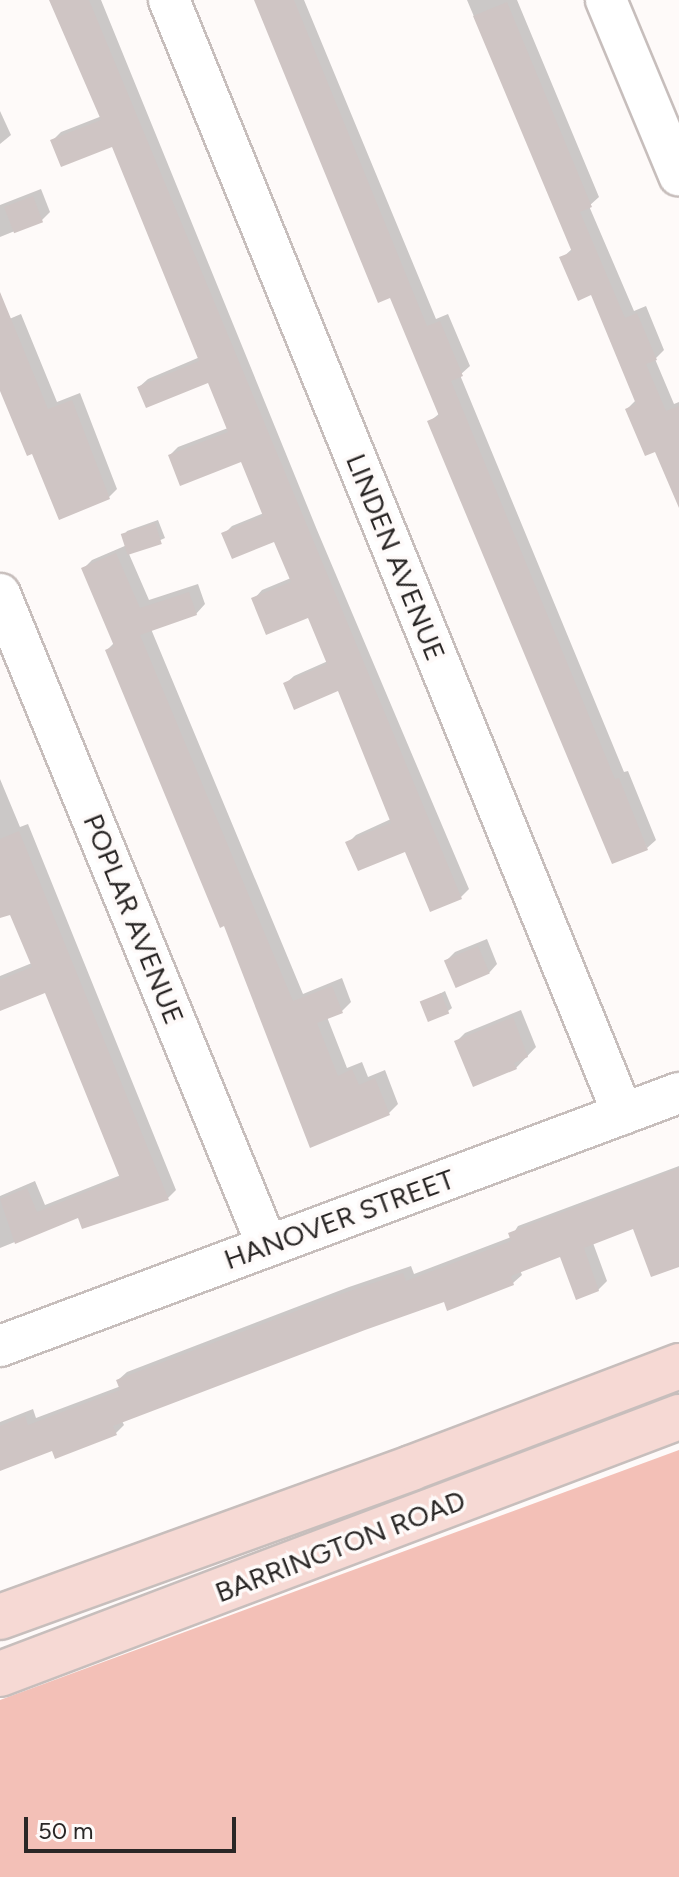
<!DOCTYPE html>
<style>
body{margin:0}
#map{position:relative;width:679px;height:1877px;overflow:hidden;background:#fefaf9;font-family:Figtree,sans-serif}
div>[style]{position:absolute}
[style*='--x']{left:calc(var(--x)*1px);top:calc(var(--y)*1px);width:calc(var(--w)*1px);rotate:calc(var(--a)*1deg)}
.green>*{inset:0;background:#f3c0b7}
.shadow>*{inset:0;background:#0003}
.building>*{inset:0;background:#cfc5c4;transform-origin:0 0}
.roads{filter:drop-shadow(2px 0 #c7bebc) drop-shadow(-2px 0 #c7bebc) drop-shadow(0 2px #c7bebc) drop-shadow(0 -2px #c7bebc)}
.minor>*{height:40px;margin:-20px;padding:0 20px;transform-origin:20px;border-radius:20px;background:#fff}
.major>*{height:44px;margin:-22px;padding:0 22px;transform-origin:22px;border-radius:22px;background:#f6d9d4}
span{translate:-50% -50%;white-space:nowrap;text-align:center;line-height:1.15;-webkit-text-stroke:7px #fefaf9;paint-order:stroke}
.street-label{font-size:28px;color:#2a2726}
.scale{position:absolute;left:24px;top:1817px;width:212px;height:36px;box-sizing:border-box;border:4px solid #2a2726;border-top:0;padding-left:10px;font-size:24px;line-height:28px;white-space:nowrap;color:#2a2726;-webkit-text-stroke:6px #fefaf9;paint-order:stroke}
</style>
<div id="map">
<div class="green">
<i style="clip-path:polygon(679px 1450px,679px 1877px,0 1877px,0 1700px)"></i>
</div>
<div class="shadow">
<i style="clip-path:polygon(52px 0,101px 0,317px 530px,469px 889px,461px 897px,406px 849px,348px 843px,356px 835px,391px 819px,339px 689px,285px 684px,294px 676px,328px 661px,309px 615px,254px 599px,262px 590px,291px 578px,275px 539px,224px 534px,232px 526px,264px 513px,242px 460px,170px 455px,178px 447px,228px 428px,209px 380px,139px 387px,148px 379px,200px 357px,113px 144px,53px 140px,61px 132px,102px 116px)"></i>
<i style="clip-path:polygon(256px 0,304px 0,436px 319px,448px 314px,470px 366px,460px 375px,624px 772px,628px 771px,656px 840px,647px 848px,429px 422px,440px 413px,391px 296px)"></i>
<i style="clip-path:polygon(467px 0,517px 0,599px 197px,589px 206px,634px 311px,646px 306px,664px 350px,655px 359px,674px 404px,679px 402px,679px 504px,656px 449px,627px 409px,636px 400px,592px 293px,562px 258px,572px 249px)"></i>
<i style="clip-path:polygon(0 111px,11px 135px,0 144px)"></i>
<i style="clip-path:polygon(41px 189px,50px 212px,42px 220px,0 237px,0 205px)"></i>
<i style="clip-path:polygon(21px 314px,57px 402px,80px 393px,117px 489px,108px 498px,33px 451px,0 386px,0 323px)"></i>
<i style="clip-path:polygon(158px 520px,165px 538px,129px 554px,149px 600px,198px 584px,205px 604px,196px 614px,151px 629px,303px 994px,342px 978px,351px 1002px,342px 1011px,327px 1017px,347px 1068px,362px 1062px,368px 1077px,385px 1070px,398px 1104px,389px 1113px,312px 1146px,225px 923px,107px 650px,115px 642px,83px 569px,92px 560px,127px 545px,124px 535px,127px 531px)"></i>
<i style="clip-path:polygon(0 779px,20px 827px,28px 824px,176px 1190px,168px 1198px,79px 1216px,0 1248px,0 1196px,35px 1181px,45px 1205px,121px 1175px,46px 991px,0 1005px,0 976px,32px 963px,0 883px)"></i>
<i style="clip-path:polygon(487px 939px,497px 964px,489px 973px,446px 961px,455px 952px)"></i>
<i style="clip-path:polygon(445px 991px,452px 1008px,448px 1011px,422px 1003px)"></i>
<i style="clip-path:polygon(521px 1010px,536px 1047px,516px 1068px,457px 1041px,465px 1033px)"></i>
<i style="clip-path:polygon(679px 1166px,679px 1265px,635px 1226px,593px 1243px,607px 1281px,598px 1290px,561px 1254px,520px 1270px,522px 1275px,513px 1283px,448px 1308px,445px 1299px,122px 1421px,124px 1425px,116px 1433px,53px 1448px,0 1469px,0 1422px,33px 1409px,36px 1418px,121px 1386px,118px 1380px,127px 1372px,349px 1287px,411px 1266px,414px 1274px,511px 1237px,518px 1226px)"></i>
</div>
<div class="building">
<i style="clip-path:polygon(49px 0,89px 0,462px 899px,430px 912px,405px 852px,358px 871px,345px 842px,391px 823px,338px 691px,294px 710px,283px 683px,327px 664px,308px 618px,266px 635px,251px 598px,291px 582px,274px 542px,232px 559px,221px 533px,263px 516px,241px 462px,180px 486px,168px 455px,228px 432px,208px 383px,146px 408px,137px 387px,199px 361px,112px 147px,61px 167px,50px 140px,101px 120px)"></i>
<i style="clip-path:polygon(254px 0,294px 0,427px 326px,440px 321px,463px 376px,451px 381px,615px 779px,619px 778px,648px 850px,612px 864px,427px 421px,439px 416px,390px 298px,378px 303px)"></i>
<i style="clip-path:polygon(507px 2px,592px 207px,580px 212px,625px 318px,637px 313px,657px 360px,646px 364px,666px 411px,679px 406px,679px 508px,655px 452px,645px 456px,625px 409px,636px 404px,591px 295px,578px 301px,559px 257px,572px 252px,473px 16px)"></i>
<i style="left:33px;top:196px;width:28px;height:31px;rotate:69deg"></i>
<i style="clip-path:polygon(0 292px,48px 409px,72px 400px,110px 499px,59px 520px,32px 454px,27px 456px,0 391px)"></i>
<i style="left:155px;top:523px;width:22px;height:36px;rotate:72deg"></i>
<i style="clip-path:polygon(116px 553px,140px 608px,189px 592px,197px 615px,140px 635px,293px 1001px,332px 986px,343px 1013px,317px 1023px,338px 1076px,352px 1069px,359px 1085px,375px 1078px,390px 1115px,310px 1148px,224px 926px,220px 928px,105px 650px,114px 646px,81px 568px)"></i>
<i style="clip-path:polygon(19px 831px,169px 1200px,82px 1229px,78px 1218px,15px 1244px,0 1199px,27px 1188px,37px 1212px,120px 1178px,45px 993px,0 1011px,0 980px,32px 967px,10px 915px,0 918px,0 839px)"></i>
<i style="left:478px;top:946px;width:30px;height:37px;rotate:67deg"></i>
<i style="left:441px;top:993px;width:22px;height:23px;rotate:68deg"></i>
<i style="clip-path:polygon(513px 1017px,528px 1057px,514px 1063px,517px 1069px,473px 1087px,454px 1041px)"></i>
<i style="clip-path:polygon(679px 1168px,679px 1267px,651px 1277px,633px 1229px,584px 1248px,599px 1291px,576px 1300px,560px 1257px,511px 1276px,514px 1285px,447px 1311px,444px 1302px,365px 1330px,113px 1426px,117px 1435px,55px 1459px,52px 1451px,0 1471px,0 1426px,25px 1416px,28px 1425px,120px 1390px,116px 1380px,338px 1295px,403px 1273px,406px 1281px,511px 1241px,508px 1233px)"></i>
</div>
<div class="roads">
<div class="minor">
<i style="--x:169;--y:0;--w:1203;--a:67.83"></i>
<i style="--x:606;--y:0;--w:190;--a:67.4"></i>
<i style="--x:0;--y:594;--w:704;--a:67.7"></i>
<i style="--x:0;--y:1346;--w:725;--a:-20.44"></i>
</div>
<div class="major">
<i style="--x:0;--y:1617;--w:437;--a:-19.9"></i>
<i style="--x:411;--y:1468;--w:287;--a:-20.8"></i>
<i style="--x:0;--y:1674;--w:726;--a:-20.73"></i>
</div>
</div>
<div class="street-label">
<span style="left:396px;top:557px;rotate:68deg">LINDEN AVENUE</span>
<span style="left:134px;top:919px;rotate:68deg">POPLAR AVENUE</span>
<span style="left:339px;top:1219px;rotate:-20deg">HANOVER STREET</span>
<span style="left:340px;top:1546px;rotate:-21deg">BARRINGTON ROAD</span>
</div>
<div class="scale">50 m</div>
</div>
